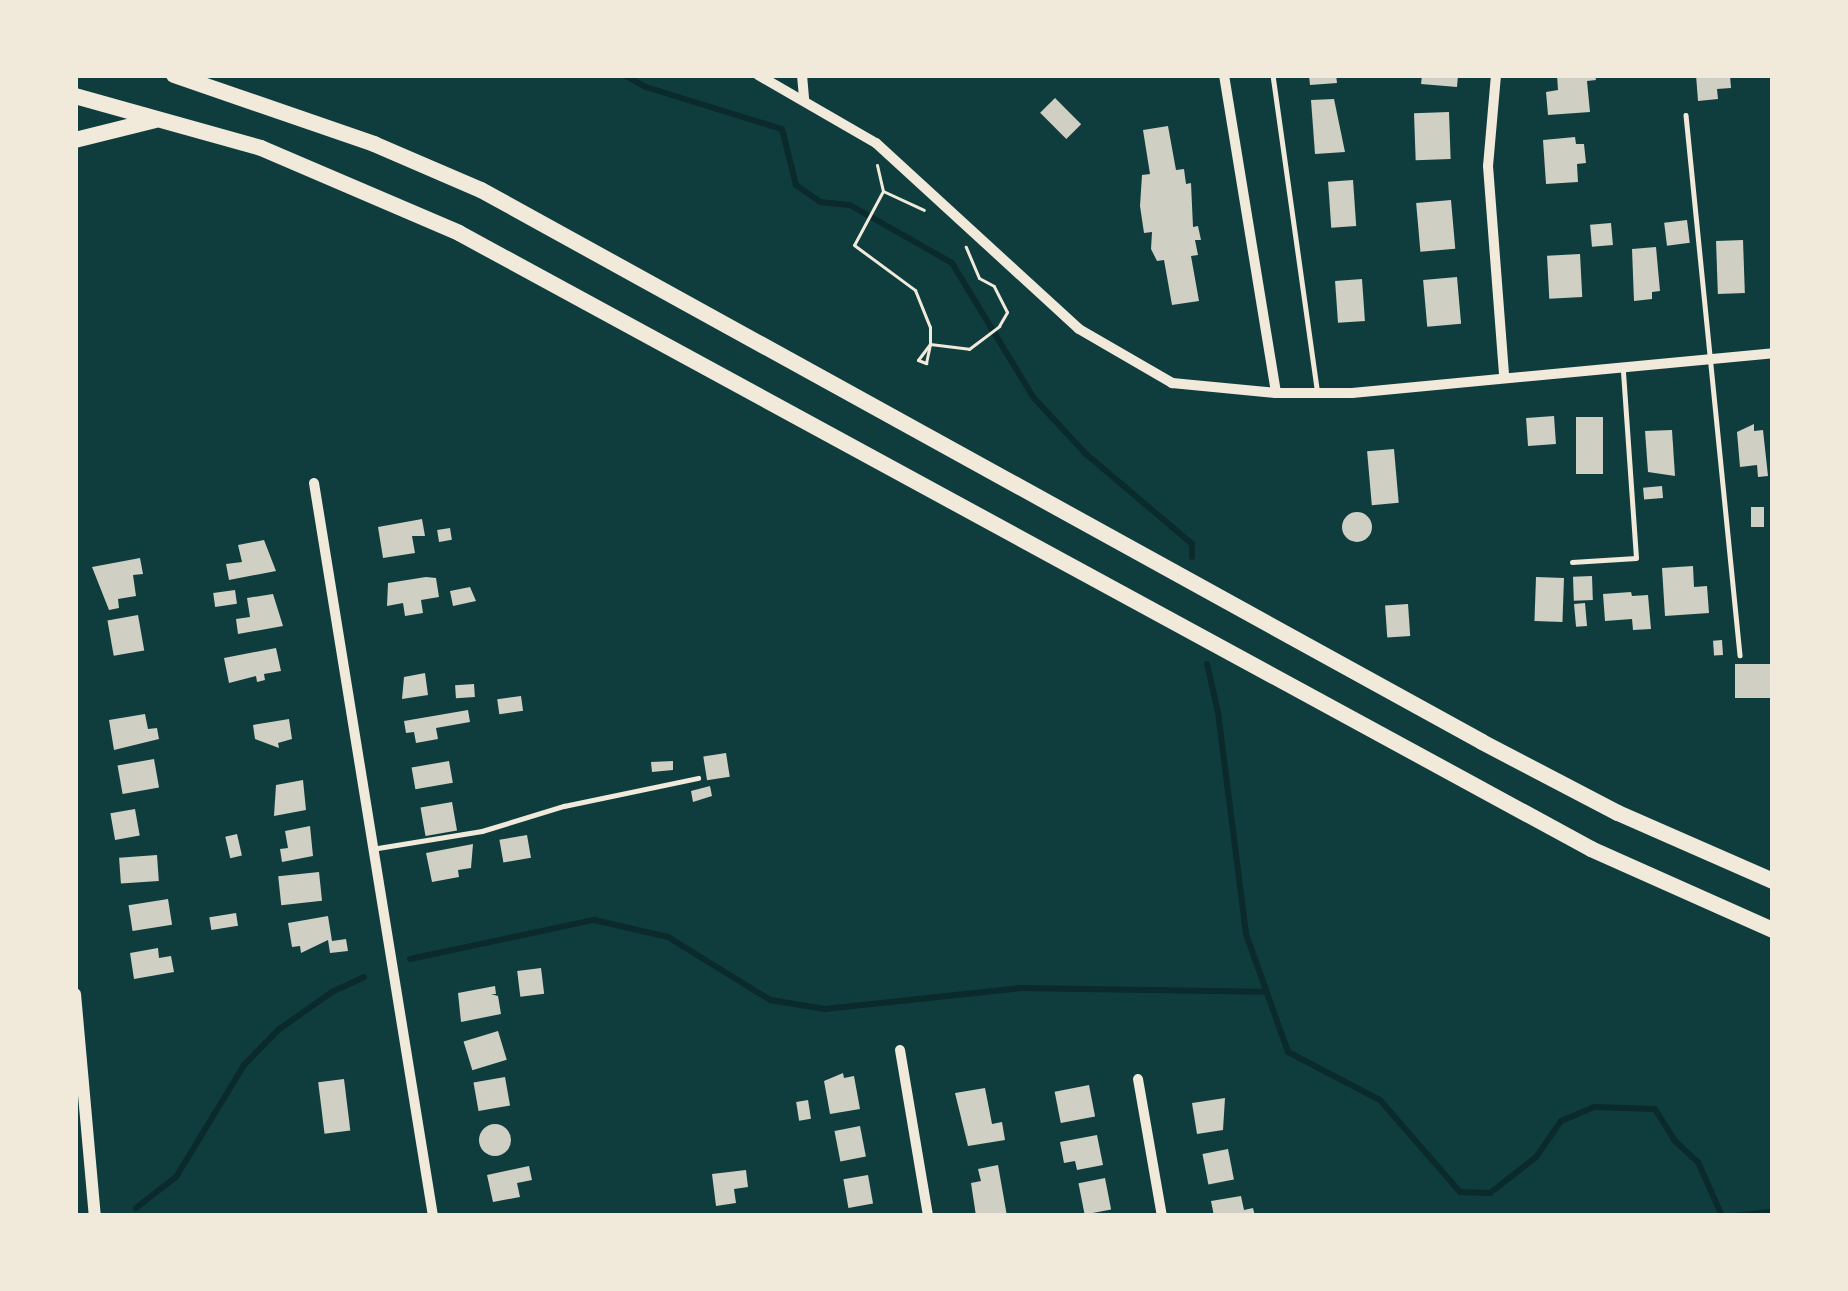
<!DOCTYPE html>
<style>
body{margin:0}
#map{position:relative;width:1848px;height:1291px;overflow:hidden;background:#0f3d3e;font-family:"Work Sans",sans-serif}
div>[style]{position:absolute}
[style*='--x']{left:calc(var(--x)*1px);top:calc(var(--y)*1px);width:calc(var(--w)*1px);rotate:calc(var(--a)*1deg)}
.stream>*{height:6px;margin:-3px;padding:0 3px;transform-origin:3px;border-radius:3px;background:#0a2a2b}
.building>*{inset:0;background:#cfcfc3;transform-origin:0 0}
.round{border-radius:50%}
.path>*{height:3px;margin:-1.5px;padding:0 1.5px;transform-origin:1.5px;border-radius:1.5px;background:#f1e9da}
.service>*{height:4.5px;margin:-2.25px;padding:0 2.25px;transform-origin:2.25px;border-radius:2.25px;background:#f1e9da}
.minor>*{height:10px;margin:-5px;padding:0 5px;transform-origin:5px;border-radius:5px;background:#f1e9da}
.tertiary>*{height:12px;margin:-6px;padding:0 6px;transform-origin:6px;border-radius:6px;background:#f1e9da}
.primary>*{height:16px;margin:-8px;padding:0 8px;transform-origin:8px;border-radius:8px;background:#f1e9da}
span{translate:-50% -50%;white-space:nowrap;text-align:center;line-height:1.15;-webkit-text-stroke:10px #f1e9da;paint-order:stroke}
.frame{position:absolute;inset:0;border:78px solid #f1e9da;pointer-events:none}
</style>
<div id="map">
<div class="stream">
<i style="--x:624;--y:75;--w:25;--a:29"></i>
<i style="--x:646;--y:87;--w:142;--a:17.2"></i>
<i style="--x:782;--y:129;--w:58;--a:76"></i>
<i style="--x:796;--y:185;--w:29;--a:35"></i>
<i style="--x:820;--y:202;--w:30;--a:6"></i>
<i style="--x:850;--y:205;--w:117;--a:29.6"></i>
<i style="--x:952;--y:263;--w:157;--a:58.8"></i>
<i style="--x:1033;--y:397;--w:78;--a:47.1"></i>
<i style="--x:1086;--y:454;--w:139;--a:40.3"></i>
<i style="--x:1192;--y:544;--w:13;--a:90"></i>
<i style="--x:1207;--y:664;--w:49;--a:77.1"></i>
<i style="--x:1218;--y:712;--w:224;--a:82.8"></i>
<i style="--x:1246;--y:934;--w:125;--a:70.4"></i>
<i style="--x:1288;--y:1052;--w:104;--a:27.6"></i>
<i style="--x:1380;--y:1100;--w:122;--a:49"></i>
<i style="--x:1460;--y:1192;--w:30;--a:2"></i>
<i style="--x:1490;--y:1193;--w:58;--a:-38"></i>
<i style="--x:1536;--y:1157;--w:44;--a:-55.2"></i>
<i style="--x:1561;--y:1121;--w:36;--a:-23"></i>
<i style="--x:1594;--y:1107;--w:61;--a:1.9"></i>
<i style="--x:1655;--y:1109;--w:36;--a:58"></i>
<i style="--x:1674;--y:1140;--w:33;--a:43"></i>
<i style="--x:1698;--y:1162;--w:59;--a:66"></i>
<i style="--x:410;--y:959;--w:188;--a:-12"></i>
<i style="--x:594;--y:920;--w:76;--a:12.9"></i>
<i style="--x:668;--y:937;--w:120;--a:31.7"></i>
<i style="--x:770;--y:1000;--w:56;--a:9.3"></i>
<i style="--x:825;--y:1009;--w:196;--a:-6.1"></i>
<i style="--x:1020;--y:988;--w:242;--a:0.9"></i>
<i style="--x:136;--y:1208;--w:51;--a:-37.8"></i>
<i style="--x:176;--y:1177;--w:131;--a:-58.7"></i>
<i style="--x:244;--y:1065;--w:49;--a:-45.8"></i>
<i style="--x:278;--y:1030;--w:66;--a:-35.1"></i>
<i style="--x:332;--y:992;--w:35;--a:-25"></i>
<i style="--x:1735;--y:1216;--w:38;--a:-7"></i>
</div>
<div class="building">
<i style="clip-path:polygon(1309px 75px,1336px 75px,1337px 83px,1310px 85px)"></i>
<i style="clip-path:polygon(1422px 75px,1458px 75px,1457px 87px,1421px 84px)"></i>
<i style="clip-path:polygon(1557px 75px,1595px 75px,1596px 80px,1587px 81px,1590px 112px,1548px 115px,1546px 92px,1558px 90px)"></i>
<i style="clip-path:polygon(1696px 75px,1730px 75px,1731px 88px,1717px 89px,1718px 99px,1698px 101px)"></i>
<i style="left:1055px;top:98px;width:37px;height:21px;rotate:45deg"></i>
<i style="clip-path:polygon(1334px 99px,1345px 152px,1315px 154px,1311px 100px)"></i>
<i style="left:1449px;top:112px;width:47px;height:35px;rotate:88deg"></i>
<i style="clip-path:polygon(1168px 126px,1176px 170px,1184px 169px,1186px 184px,1191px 183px,1193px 227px,1198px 226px,1201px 240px,1195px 240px,1198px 255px,1191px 256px,1199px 301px,1172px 305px,1164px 260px,1157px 261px,1151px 249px,1152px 232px,1144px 233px,1140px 206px,1142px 175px,1150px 174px,1143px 130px)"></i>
<i style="clip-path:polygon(1575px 137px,1576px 144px,1584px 144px,1586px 163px,1577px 164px,1578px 182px,1546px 184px,1543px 140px)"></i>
<i style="left:1353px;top:180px;width:46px;height:25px;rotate:86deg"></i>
<i style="left:1451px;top:200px;width:49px;height:35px;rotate:85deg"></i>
<i style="left:1687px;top:220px;width:23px;height:23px;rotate:83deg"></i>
<i style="left:1611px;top:223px;width:22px;height:21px;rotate:85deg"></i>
<i style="left:1743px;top:240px;width:53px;height:27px;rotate:88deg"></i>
<i style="clip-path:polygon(1656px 247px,1660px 291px,1652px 292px,1652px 299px,1634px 301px,1632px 249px)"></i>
<i style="left:1580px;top:254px;width:43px;height:33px;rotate:87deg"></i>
<i style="left:1457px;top:277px;width:47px;height:34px;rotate:85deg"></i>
<i style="left:1362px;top:279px;width:42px;height:27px;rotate:86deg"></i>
<i style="left:1554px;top:416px;width:28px;height:28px;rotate:86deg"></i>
<i style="left:1576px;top:417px;width:27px;height:57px"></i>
<i style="clip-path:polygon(1754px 424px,1754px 431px,1763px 430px,1768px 476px,1758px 477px,1757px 465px,1740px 467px,1737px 432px)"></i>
<i style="clip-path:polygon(1672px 430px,1675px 476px,1648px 472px,1645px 431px)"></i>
<i style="left:1394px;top:449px;width:54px;height:27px;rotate:85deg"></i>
<i style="left:1662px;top:486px;width:12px;height:19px;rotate:85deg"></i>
<i style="left:1751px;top:507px;width:13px;height:20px"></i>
<i class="round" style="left:1342px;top:512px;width:30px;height:30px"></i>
<i style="clip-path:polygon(422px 519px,425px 536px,412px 536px,415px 553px,383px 558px,378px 527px)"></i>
<i style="left:450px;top:528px;width:12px;height:13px;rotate:81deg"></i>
<i style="clip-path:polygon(264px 540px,276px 571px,229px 580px,226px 564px,242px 562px,238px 545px)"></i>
<i style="clip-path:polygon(140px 558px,143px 574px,133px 575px,136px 596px,118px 599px,119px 608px,109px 610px,92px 567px)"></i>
<i style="clip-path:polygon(1693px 566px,1694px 587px,1707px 586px,1709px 613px,1665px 616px,1662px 568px)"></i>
<i style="left:1592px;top:576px;width:24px;height:19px;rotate:88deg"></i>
<i style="clip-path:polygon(426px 577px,436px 578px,439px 597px,421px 600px,423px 613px,405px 616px,403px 603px,387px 606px,388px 583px)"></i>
<i style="left:1536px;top:577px;width:28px;height:44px;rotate:2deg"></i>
<i style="clip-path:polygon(470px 587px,476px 601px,453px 606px,450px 591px)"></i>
<i style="left:235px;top:590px;width:14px;height:22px;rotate:82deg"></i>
<i style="clip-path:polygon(1631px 592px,1632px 596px,1648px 595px,1651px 629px,1633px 630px,1632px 619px,1605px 621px,1603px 594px)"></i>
<i style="clip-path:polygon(273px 594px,283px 626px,238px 634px,236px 619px,250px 617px,247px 598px)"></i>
<i style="left:1585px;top:603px;width:23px;height:11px;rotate:85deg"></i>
<i style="left:1408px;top:604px;width:32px;height:23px;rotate:86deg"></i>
<i style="left:138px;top:615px;width:36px;height:31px;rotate:80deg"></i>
<i style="left:1722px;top:640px;width:15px;height:9px;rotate:86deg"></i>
<i style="clip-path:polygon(276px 648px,281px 671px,264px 674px,265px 680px,257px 682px,256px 676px,229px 683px,224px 658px)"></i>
<i style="left:1773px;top:664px;width:34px;height:38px;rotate:90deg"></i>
<i style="clip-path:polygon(425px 673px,428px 695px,402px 699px,404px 677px)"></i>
<i style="left:474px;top:684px;width:13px;height:19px;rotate:86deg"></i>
<i style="left:521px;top:696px;width:15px;height:24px;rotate:82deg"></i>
<i style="clip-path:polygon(468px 710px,470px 722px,436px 728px,438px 739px,416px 743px,414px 732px,406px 733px,404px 721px)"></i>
<i style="clip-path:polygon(145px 714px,148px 729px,157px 728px,159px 739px,114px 750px,109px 720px)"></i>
<i style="clip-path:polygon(289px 719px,292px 739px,278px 743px,279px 748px,255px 739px,253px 725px)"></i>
<i style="left:726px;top:753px;width:24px;height:23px;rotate:81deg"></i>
<i style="left:154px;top:759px;width:29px;height:37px;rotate:80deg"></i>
<i style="left:449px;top:761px;width:22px;height:38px;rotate:80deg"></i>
<i style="clip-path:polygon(673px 761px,673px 770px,652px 772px,651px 762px)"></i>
<i style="clip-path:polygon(303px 780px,306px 810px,274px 816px,276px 785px)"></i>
<i style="clip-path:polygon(710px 786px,712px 796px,693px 802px,691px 791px)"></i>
<i style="left:452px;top:802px;width:29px;height:32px;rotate:80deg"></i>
<i style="left:135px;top:809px;width:27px;height:25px;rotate:80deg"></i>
<i style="clip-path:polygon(310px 826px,313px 856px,282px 862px,280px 849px,288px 848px,285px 831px)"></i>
<i style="left:237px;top:834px;width:22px;height:12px;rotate:77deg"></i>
<i style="left:527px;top:835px;width:23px;height:28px;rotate:80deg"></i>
<i style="clip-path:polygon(473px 844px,471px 868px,458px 870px,459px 877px,432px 882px,426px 853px)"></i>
<i style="left:157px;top:855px;width:26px;height:38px;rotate:86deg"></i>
<i style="left:319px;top:872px;width:29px;height:41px;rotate:84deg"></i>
<i style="left:168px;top:899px;width:26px;height:40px;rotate:81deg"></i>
<i style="left:236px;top:913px;width:13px;height:27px;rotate:81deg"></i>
<i style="clip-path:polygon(328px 916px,332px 941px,346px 939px,348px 951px,330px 953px,328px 940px,301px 953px,300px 946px,292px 947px,288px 923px)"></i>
<i style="clip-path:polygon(158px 948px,159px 958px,171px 956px,174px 972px,134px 979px,130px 953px)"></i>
<i style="left:541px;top:968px;width:26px;height:24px;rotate:83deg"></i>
<i style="clip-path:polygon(495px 986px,496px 994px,491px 994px,498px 996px,501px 1014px,461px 1022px,458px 993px)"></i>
<i style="left:498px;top:1031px;width:30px;height:36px;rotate:73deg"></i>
<i style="clip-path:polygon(843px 1073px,844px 1078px,854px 1076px,860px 1109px,830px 1114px,824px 1081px)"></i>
<i style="left:505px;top:1077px;width:29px;height:32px;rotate:80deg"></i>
<i style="left:344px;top:1079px;width:52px;height:26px;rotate:83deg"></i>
<i style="left:1089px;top:1085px;width:32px;height:35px;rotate:79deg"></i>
<i style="clip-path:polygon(985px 1088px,992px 1124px,1002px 1122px,1005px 1140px,968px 1146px,955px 1093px)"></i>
<i style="clip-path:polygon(1225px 1098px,1223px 1130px,1197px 1134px,1192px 1103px)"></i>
<i style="left:808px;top:1100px;width:19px;height:12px;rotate:81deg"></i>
<i class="round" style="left:479px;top:1124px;width:32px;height:32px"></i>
<i style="left:860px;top:1126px;width:31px;height:26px;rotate:79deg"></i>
<i style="clip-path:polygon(1097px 1135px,1103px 1165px,1077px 1170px,1075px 1161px,1064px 1163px,1060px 1142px)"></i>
<i style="left:1228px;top:1149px;width:31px;height:26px;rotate:79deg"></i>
<i style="clip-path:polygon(998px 1165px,1007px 1216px,976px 1216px,971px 1183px,981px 1181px,978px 1169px)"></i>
<i style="clip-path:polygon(529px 1166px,532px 1180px,517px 1183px,520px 1197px,493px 1202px,487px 1175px)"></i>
<i style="clip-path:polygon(746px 1170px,748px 1187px,734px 1189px,736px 1203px,716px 1206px,712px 1174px)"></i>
<i style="left:868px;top:1175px;width:29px;height:25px;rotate:80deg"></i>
<i style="left:1105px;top:1178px;width:32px;height:27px;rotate:79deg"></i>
<i style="clip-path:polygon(1241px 1196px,1244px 1210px,1253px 1208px,1255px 1216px,1214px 1216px,1211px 1201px)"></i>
</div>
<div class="path">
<i style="--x:877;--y:165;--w:27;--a:77"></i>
<i style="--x:883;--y:191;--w:61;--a:118.2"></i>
<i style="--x:854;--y:245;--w:76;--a:36.4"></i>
<i style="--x:915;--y:290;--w:40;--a:68"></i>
<i style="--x:930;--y:327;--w:17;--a:90"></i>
<i style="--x:930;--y:344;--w:20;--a:127"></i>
<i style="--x:918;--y:360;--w:9;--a:21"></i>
<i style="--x:926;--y:363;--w:19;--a:-78"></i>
<i style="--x:930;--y:344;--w:39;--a:7"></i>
<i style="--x:969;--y:349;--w:38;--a:-37"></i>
<i style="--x:999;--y:326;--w:16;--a:-60"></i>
<i style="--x:1007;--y:312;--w:29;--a:-117"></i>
<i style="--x:994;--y:286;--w:17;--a:-152"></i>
<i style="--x:979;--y:278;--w:34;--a:-113"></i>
<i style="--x:883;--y:191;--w:45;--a:24.9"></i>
</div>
<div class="service">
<i style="--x:1273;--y:75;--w:316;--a:82"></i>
<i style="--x:1686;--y:115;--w:543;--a:84.29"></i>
<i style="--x:1572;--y:562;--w:64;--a:-3.6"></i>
<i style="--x:1636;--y:558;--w:187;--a:-94"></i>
<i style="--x:378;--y:848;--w:105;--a:-9.3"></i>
<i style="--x:482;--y:831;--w:86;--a:-17"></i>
<i style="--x:564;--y:806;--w:137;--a:-11.8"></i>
</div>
<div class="minor">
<i style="--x:758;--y:75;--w:136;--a:30"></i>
<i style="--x:876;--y:143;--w:275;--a:42.5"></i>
<i style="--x:1079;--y:329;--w:108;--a:30.1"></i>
<i style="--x:1172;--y:383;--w:104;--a:5.5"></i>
<i style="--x:1276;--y:393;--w:76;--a:0"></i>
<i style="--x:1352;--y:393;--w:423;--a:-5.4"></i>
<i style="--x:802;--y:75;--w:24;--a:85"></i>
<i style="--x:1224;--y:75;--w:322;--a:80.7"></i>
<i style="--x:1496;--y:75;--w:91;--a:95"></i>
<i style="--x:1488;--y:166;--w:210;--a:85.6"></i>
<i style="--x:314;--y:483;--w:743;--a:80.78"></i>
<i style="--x:900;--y:1050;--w:168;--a:80.4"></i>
<i style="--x:1138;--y:1079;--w:139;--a:80.1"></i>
</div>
<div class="tertiary">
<i style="--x:75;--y:994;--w:223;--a:84.9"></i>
</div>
<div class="primary">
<i style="--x:174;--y:75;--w:212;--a:19"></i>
<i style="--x:374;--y:144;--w:116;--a:23.3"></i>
<i style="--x:481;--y:190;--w:1143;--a:28.87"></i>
<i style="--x:1482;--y:742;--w:153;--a:27.6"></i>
<i style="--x:1618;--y:813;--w:169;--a:23.7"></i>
<i style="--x:75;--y:96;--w:193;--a:15.6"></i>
<i style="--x:261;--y:148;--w:215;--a:23.2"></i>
<i style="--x:459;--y:233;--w:1289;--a:28.55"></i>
<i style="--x:1591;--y:849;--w:199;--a:24"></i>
<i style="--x:75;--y:140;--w:82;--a:-14"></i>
</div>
<div class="frame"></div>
</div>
